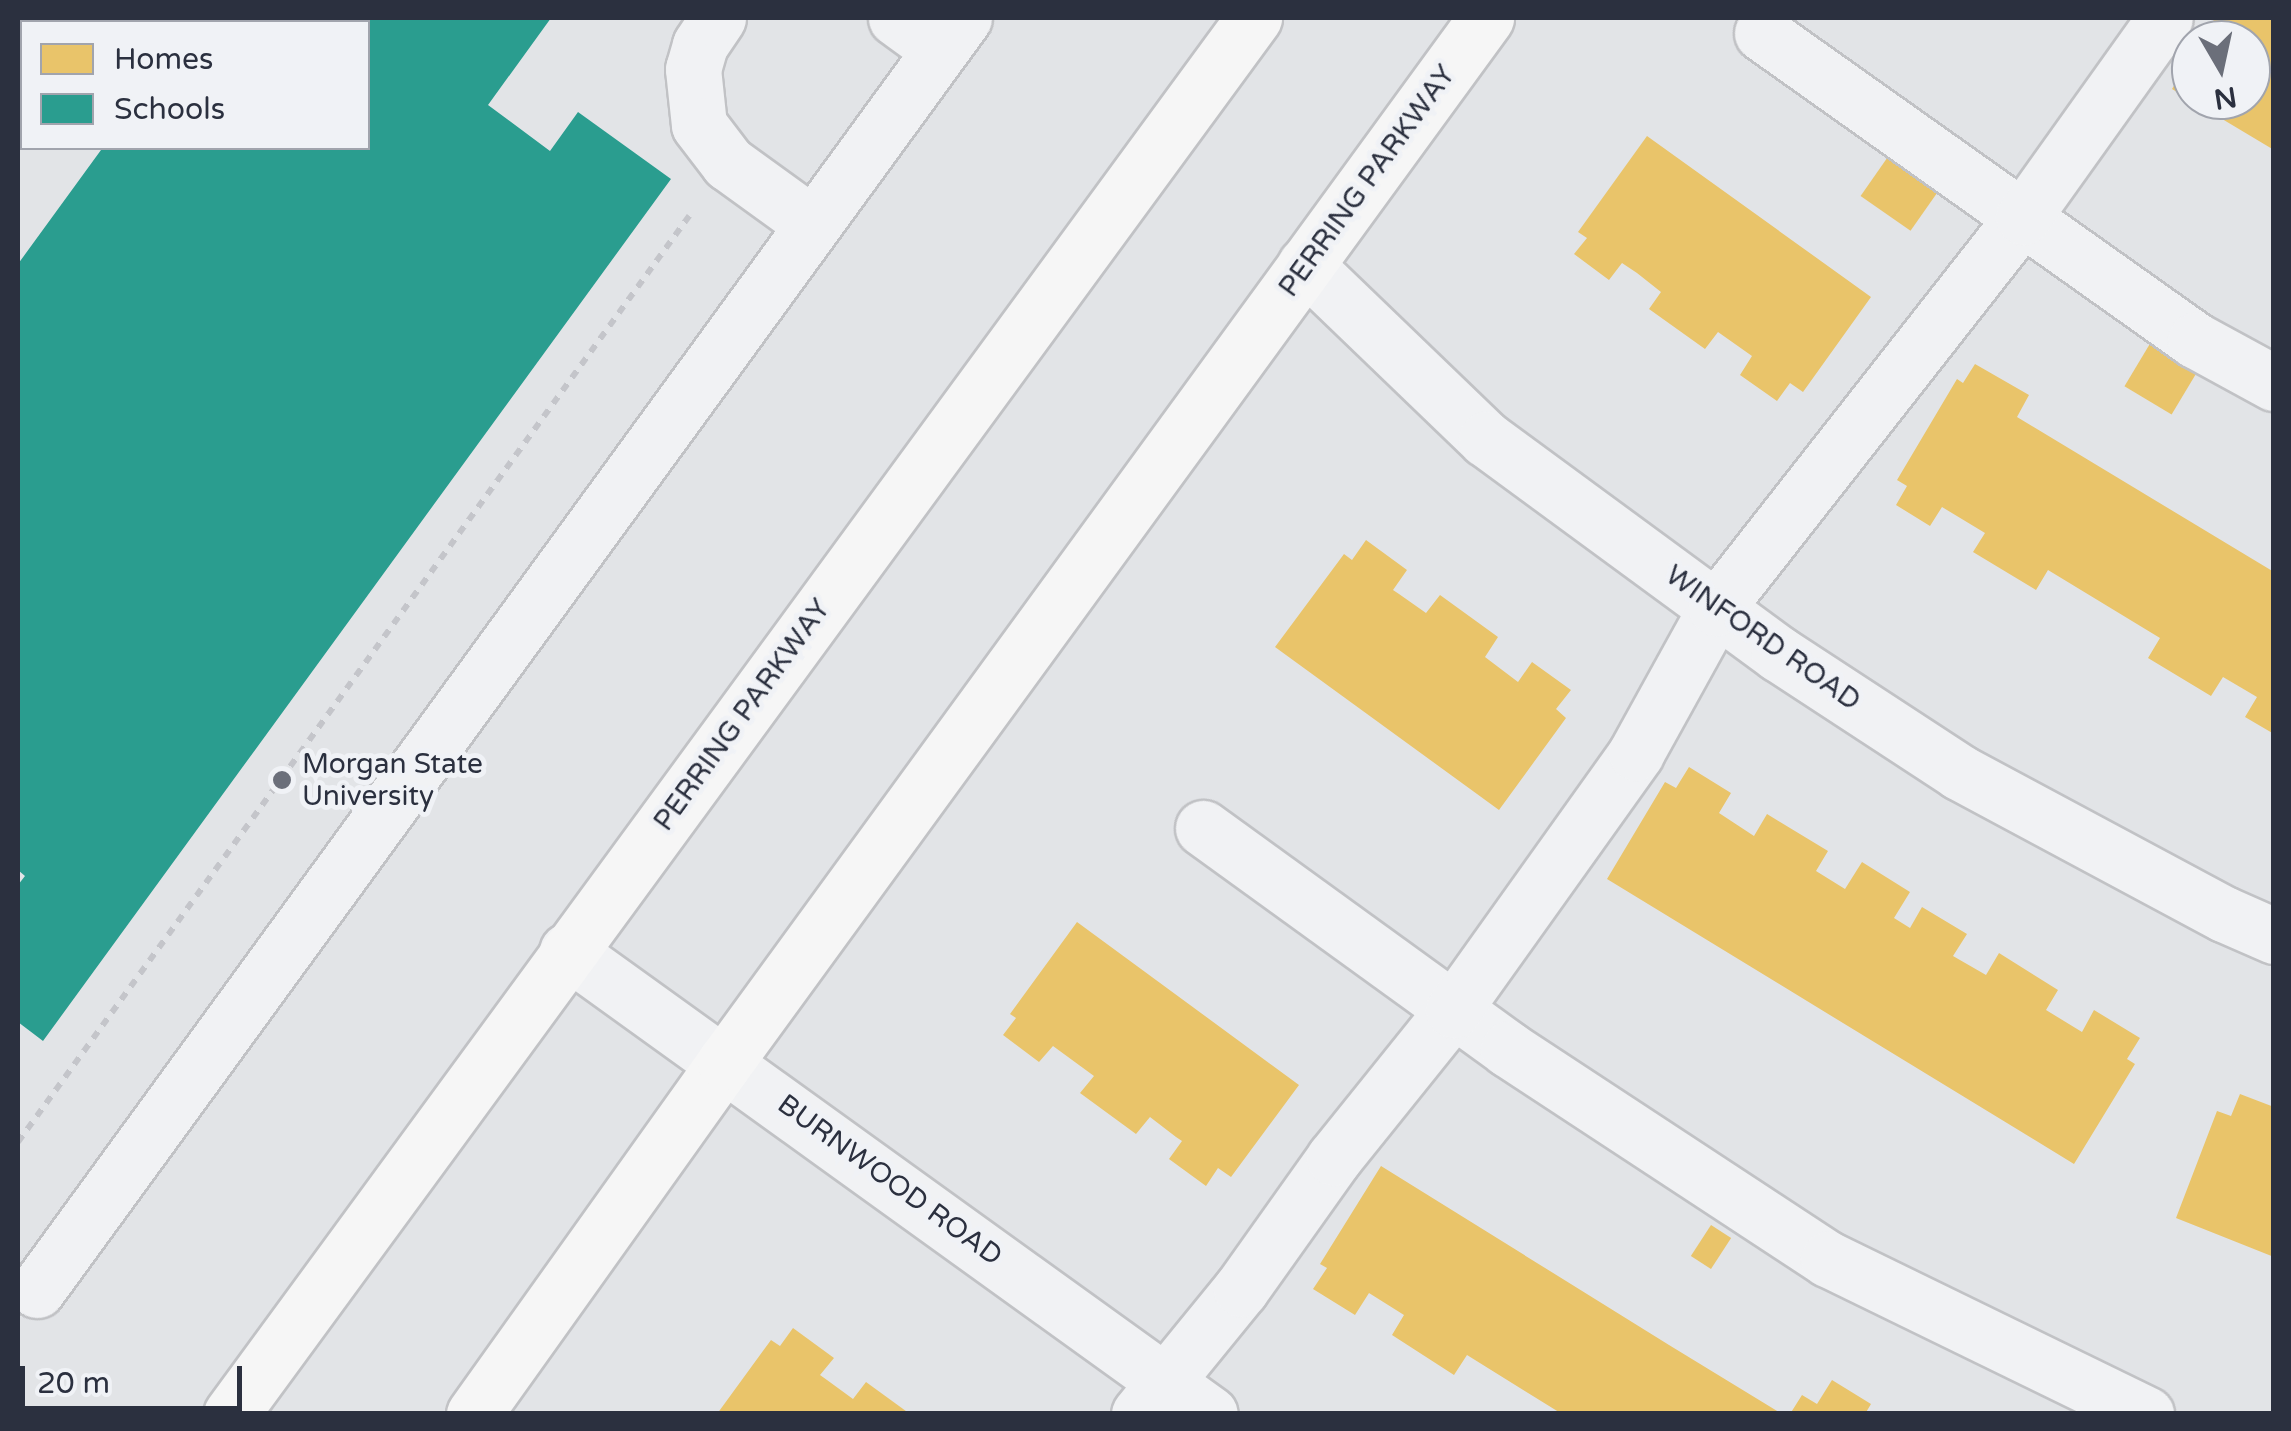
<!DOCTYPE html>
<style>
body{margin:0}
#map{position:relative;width:2291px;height:1431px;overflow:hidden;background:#e2e4e7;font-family:"Varela Round",sans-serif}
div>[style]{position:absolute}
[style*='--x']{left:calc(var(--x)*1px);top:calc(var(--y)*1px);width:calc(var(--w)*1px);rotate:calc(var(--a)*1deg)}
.homes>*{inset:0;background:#e9c46a;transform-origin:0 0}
.schools>*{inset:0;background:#2a9d8f}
.path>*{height:6px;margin-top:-3px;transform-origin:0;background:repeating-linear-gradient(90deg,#c4c5ca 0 8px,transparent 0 16px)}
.roads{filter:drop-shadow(2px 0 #c1c2c5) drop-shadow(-2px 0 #c1c2c5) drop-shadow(0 2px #c1c2c5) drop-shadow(0 -2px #c1c2c5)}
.minor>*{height:55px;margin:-27.5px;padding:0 27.5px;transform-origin:27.5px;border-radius:27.5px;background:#f1f2f4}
.major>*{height:55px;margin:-27.5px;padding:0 27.5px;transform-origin:27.5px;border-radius:27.5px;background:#f6f6f6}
.dots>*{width:28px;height:28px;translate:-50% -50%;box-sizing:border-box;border:5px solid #f0f2f6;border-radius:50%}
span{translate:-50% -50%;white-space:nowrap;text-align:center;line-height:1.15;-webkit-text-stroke:10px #f0f2f6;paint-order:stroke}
.street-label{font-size:28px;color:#2b303f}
.poi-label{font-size:28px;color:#2b303f}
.left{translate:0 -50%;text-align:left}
.frame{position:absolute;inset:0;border:20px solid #2b303f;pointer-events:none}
.legend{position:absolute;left:20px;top:20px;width:350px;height:130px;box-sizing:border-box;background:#f0f2f6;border:2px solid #a1a4ad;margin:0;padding:12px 18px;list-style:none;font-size:30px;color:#2b303f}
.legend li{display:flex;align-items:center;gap:20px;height:50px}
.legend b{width:50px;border:2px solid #a1a4ad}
.north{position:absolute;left:2171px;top:20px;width:100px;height:100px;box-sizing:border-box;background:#f0f2f6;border:2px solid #a1a4ad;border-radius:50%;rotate:171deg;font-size:28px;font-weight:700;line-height:40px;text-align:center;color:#2b303f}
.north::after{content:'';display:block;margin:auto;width:35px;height:45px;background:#6b6f7a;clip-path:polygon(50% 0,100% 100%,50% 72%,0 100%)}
.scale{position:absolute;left:20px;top:1366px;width:222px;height:45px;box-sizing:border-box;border:5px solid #2b303f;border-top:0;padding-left:12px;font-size:30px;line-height:35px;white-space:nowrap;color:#2b303f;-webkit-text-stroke:8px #f0f2f6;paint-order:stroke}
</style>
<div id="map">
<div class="homes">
<i style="clip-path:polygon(2215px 18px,2274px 18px,2274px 150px,2172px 89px,2191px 58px,2191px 100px,2251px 100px,2251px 40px,2202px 40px)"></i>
<i style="clip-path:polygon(1647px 136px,1871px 297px,1803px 392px,1790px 383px,1777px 401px,1740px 375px,1752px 356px,1718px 332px,1705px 349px,1649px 309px,1661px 292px,1637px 273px,1622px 263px,1609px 280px,1574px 254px,1587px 238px,1578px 232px)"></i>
<i style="left:1899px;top:141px;width:61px;height:67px;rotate:35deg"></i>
<i style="left:2160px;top:327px;width:55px;height:69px;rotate:31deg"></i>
<i style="clip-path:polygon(1975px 364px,2029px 395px,2017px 417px,2274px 572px,2274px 734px,2245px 717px,2257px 697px,2223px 677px,2211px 696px,2148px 658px,2160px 638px,2048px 570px,2036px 590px,1973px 552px,1985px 533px,1942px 507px,1930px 526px,1896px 505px,1907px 486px,1897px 480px,1957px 379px,1963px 383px)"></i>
<i style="clip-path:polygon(1366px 540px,1407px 570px,1393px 590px,1399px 594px,1426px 613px,1440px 595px,1498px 637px,1485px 657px,1518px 682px,1532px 662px,1571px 690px,1556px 709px,1566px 718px,1499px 810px,1275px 647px,1344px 554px,1352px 560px)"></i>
<i style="clip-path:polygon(1689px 767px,1731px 793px,1719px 813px,1754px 836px,1767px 814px,1828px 851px,1816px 871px,1845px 889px,1862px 862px,1910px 892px,1894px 918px,1910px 928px,1922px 907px,1967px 934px,1953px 956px,1986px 975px,1999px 953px,2058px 990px,2046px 1010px,2082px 1032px,2094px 1010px,2140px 1038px,2127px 1059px,2135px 1064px,2074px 1164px,1607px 879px,1665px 782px,1676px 788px)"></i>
<i style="clip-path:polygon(1077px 922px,1299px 1085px,1231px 1177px,1218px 1168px,1206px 1186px,1169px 1159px,1182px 1141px,1176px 1137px,1150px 1117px,1136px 1134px,1080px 1093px,1094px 1076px,1053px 1046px,1039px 1062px,1003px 1035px,1016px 1018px,1010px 1014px)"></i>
<i style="clip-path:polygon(2240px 1094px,2274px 1107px,2274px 1257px,2176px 1218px,2217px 1111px,2231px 1116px)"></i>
<i style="clip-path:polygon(1381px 1166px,1669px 1345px,1782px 1414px,1562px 1414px,1467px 1355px,1454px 1375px,1392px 1335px,1404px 1315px,1369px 1293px,1355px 1315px,1313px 1289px,1327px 1268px,1320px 1264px)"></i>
<i style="left:1711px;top:1225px;width:24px;height:37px;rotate:33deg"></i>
<i style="clip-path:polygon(793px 1328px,834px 1358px,820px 1375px,827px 1380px,853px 1399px,866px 1382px,910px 1414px,717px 1414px,771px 1340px,780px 1346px)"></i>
<i style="clip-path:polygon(1832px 1380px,1871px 1404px,1865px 1414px,1790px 1414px,1802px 1395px,1817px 1404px)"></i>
</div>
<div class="schools">
<i style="clip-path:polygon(37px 18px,551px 18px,488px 105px,550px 151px,578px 112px,671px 179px,43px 1041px,18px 1022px,18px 885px,25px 876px,18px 870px,18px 264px,101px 150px,97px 148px,368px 148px,368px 22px,34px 22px)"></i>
<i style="clip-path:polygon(22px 38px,22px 93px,18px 90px,18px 45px)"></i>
</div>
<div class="path">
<i style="--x:18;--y:1142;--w:1144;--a:-54.07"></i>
</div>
<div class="roads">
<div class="minor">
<i style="--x:718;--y:18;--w:32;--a:124"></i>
<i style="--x:700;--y:45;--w:25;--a:106"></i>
<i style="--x:693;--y:69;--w:56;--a:83.9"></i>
<i style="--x:699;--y:125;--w:48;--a:52.7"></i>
<i style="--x:728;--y:163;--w:102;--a:35.9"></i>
<i style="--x:896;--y:18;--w:54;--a:36"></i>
<i style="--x:1762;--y:33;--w:531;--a:35.34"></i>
<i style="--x:2195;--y:340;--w:90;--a:28.6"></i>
<i style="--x:1305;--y:265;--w:251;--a:43.9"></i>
<i style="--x:1486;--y:439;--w:363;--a:36.3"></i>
<i style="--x:1779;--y:654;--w:215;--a:33.2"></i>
<i style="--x:1959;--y:772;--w:301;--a:28.2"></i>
<i style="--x:2224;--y:914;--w:55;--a:23.7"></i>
<i style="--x:1203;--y:828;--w:377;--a:35.9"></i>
<i style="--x:1508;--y:1049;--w:383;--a:33.3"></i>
<i style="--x:1828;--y:1259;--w:354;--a:26"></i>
<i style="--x:567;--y:951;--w:792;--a:35.76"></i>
<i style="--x:37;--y:1290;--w:1574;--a:-53.92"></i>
<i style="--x:1139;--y:1414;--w:161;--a:-50.8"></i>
<i style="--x:1241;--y:1289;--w:161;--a:-54.6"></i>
<i style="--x:1334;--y:1158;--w:190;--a:-51.2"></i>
<i style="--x:1453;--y:1010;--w:315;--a:-54.5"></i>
<i style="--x:1636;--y:753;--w:166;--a:-61.1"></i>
<i style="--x:1716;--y:608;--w:497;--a:-51.9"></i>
<i style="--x:2023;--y:217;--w:244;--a:-54.5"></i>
</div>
<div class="major">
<i style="--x:231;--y:1414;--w:1731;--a:-53.77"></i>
<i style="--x:474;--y:1414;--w:432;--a:-54.5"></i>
<i style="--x:725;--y:1062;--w:1292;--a:-53.91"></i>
</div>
</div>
<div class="dots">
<i style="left:282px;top:780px;background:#6b6f7a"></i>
</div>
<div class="street-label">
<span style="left:1367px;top:181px;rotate:-54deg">PERRING PARKWAY</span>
<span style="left:1763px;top:638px;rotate:35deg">WINFORD ROAD</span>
<span style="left:742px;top:715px;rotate:-54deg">PERRING PARKWAY</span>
<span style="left:890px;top:1180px;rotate:36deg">BURNWOOD ROAD</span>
</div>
<div class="poi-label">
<span class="left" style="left:302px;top:780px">Morgan State<br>University</span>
</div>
<div class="frame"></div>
<ul class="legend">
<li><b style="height:28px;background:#e9c46a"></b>Homes</li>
<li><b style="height:28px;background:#2a9d8f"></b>Schools</li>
</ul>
<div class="north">N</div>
<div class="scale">20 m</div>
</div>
